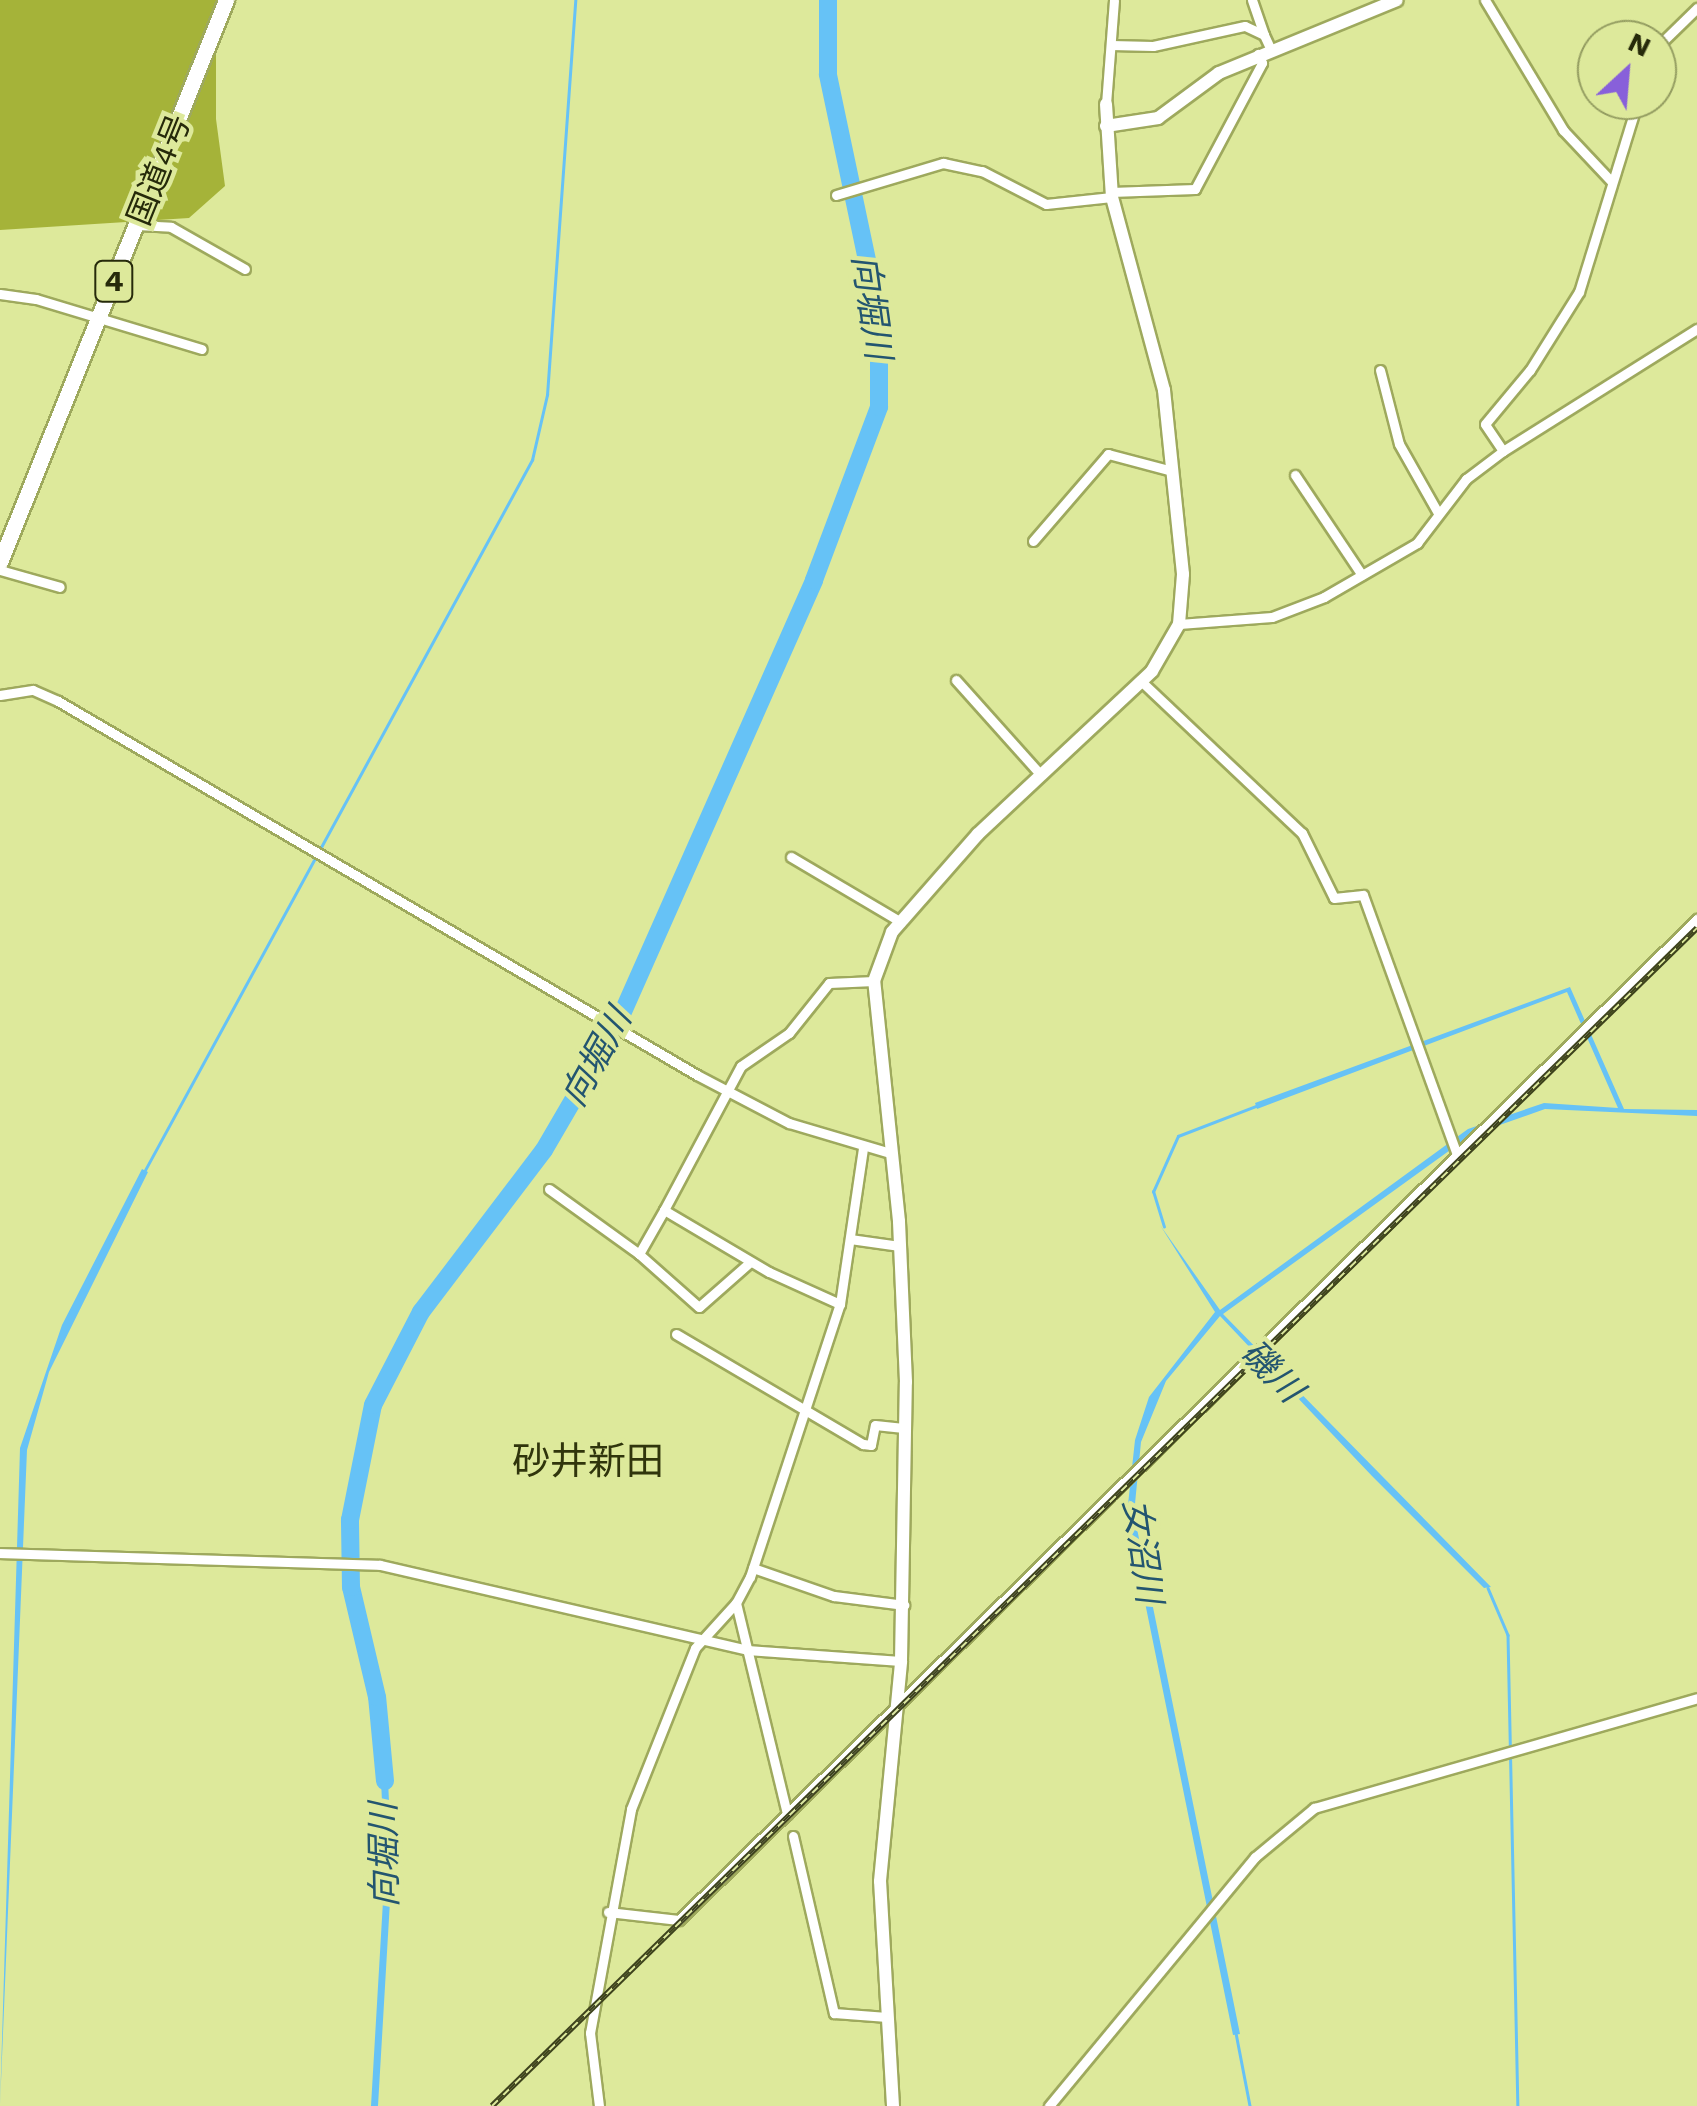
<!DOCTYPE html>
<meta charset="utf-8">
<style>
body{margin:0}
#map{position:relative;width:1697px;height:2106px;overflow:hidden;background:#dde99b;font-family:"Work Sans","Noto Sans JP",sans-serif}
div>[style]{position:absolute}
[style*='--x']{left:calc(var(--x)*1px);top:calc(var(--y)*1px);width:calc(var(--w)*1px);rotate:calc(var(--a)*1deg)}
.forest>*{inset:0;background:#a5b339}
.water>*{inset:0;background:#66c2f6}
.stream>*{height:2.5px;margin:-1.25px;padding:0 1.25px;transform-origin:1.25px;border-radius:1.25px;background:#66c2f6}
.river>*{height:18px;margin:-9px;padding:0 9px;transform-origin:9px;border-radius:9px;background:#66c2f6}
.roads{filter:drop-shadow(2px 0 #9ea95d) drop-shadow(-2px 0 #9ea95d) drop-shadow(0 2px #9ea95d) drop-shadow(0 -2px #9ea95d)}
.street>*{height:9px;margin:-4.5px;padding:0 4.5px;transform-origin:4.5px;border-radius:4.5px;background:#fff}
.secondary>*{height:12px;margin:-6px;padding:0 6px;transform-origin:6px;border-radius:6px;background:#fff}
.highway>*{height:15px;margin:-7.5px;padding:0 7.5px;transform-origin:7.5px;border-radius:7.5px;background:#fff}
.rail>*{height:6px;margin-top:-3px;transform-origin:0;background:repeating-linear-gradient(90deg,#dde99b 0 8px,#3d421c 0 16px);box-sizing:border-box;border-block:2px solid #3d421c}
span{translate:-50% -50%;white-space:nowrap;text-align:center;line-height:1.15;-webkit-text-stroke:9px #dde99b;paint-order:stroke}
.shield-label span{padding:2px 8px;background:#dde99b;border:2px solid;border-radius:8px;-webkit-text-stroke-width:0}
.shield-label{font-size:30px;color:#262a0a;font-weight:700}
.street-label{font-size:32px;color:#262a0a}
.water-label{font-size:35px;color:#235570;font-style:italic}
.quarter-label{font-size:38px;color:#30350c}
.north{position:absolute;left:1577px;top:20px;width:100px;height:100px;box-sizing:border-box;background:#dde99b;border:2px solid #949d61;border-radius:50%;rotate:26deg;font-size:28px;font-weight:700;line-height:40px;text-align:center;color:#262a0a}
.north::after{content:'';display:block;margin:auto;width:35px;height:45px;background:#8860da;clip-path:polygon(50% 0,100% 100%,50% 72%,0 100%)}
</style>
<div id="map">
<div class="forest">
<i style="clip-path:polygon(0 0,216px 0,216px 119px,225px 186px,189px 218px,0 230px)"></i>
</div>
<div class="water">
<i style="clip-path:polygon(1570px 987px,1624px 1109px,1697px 1110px,1697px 1116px,1545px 1109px,1471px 1135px,1223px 1314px,1491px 1587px,1484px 1588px,1372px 1476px,1220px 1316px,1166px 1381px,1141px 1442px,1134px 1514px,1240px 2034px,1233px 2035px,1127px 1514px,1135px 1440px,1149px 1397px,1215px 1312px,1160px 1225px,1220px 1310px,1468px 1129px,1544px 1103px,1618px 1108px,1567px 992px,1257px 1109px,1255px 1103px)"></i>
<i style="clip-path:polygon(142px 1169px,148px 1172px,49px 1372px,27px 1450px,0 2106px,20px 1448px,62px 1325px)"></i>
<i style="clip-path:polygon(380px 1758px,387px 1758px,392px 1867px,378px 2106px,371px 2106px,385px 1867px)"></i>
</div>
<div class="stream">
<i style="--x:144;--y:1172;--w:811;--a:-61.41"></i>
<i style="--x:532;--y:460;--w:67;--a:-77"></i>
<i style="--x:547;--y:395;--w:396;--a:-85.9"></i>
<i style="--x:1164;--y:1227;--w:37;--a:-107"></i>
<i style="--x:1153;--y:1192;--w:61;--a:-65.9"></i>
<i style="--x:1178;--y:1136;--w:84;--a:-21"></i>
<i style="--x:1488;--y:1588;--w:51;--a:66.9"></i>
<i style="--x:1508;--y:1635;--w:471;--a:88.8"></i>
<i style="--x:1236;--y:2033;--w:74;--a:79.1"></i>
</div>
<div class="river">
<i style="--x:385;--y:1781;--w:84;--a:-95.4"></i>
<i style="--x:377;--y:1697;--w:113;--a:-103.3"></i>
<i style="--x:351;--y:1587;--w:67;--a:-90.9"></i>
<i style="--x:350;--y:1520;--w:117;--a:-78.7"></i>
<i style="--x:373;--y:1405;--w:105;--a:-62.7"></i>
<i style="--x:421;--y:1312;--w:203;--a:-52.8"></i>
<i style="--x:544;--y:1150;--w:147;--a:-59.8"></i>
<i style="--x:618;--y:1023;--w:484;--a:-66.1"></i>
<i style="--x:814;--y:580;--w:185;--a:-69.4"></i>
<i style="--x:879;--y:407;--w:90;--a:-90"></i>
<i style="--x:879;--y:317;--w:248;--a:-101.9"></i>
<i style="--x:828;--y:74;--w:74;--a:-90"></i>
</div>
<div class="roads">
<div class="street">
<i style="--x:1252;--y:0;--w:37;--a:71"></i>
<i style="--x:1485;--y:0;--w:152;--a:59"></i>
<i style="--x:1563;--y:130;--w:70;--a:46.7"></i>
<i style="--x:1111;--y:45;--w:42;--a:1.4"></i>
<i style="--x:1153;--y:46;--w:94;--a:-12.3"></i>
<i style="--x:1245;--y:26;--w:21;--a:25"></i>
<i style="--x:1264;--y:35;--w:17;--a:65"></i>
<i style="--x:1657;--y:47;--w:56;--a:-44.3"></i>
<i style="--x:1106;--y:104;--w:104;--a:-85.6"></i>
<i style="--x:1111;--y:192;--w:84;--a:-2"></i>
<i style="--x:1195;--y:189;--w:143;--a:-62"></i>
<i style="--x:1262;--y:63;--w:10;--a:-114"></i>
<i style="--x:836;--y:195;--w:112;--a:-16.7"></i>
<i style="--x:943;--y:163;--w:40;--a:12"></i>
<i style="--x:982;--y:171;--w:72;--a:27.3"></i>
<i style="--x:1046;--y:204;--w:66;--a:-6.1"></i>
<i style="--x:137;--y:225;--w:34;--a:3"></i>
<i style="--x:171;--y:227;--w:85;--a:29.6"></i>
<i style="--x:0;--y:294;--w:36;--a:8"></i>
<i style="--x:36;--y:299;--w:173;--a:16.8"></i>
<i style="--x:1380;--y:370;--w:76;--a:75.6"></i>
<i style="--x:1399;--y:444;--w:79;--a:60.5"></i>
<i style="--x:1503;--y:451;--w:32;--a:-124"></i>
<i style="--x:1485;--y:424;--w:70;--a:-50.2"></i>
<i style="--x:1530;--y:370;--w:92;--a:-57.9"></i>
<i style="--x:1579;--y:292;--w:201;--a:-72.9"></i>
<i style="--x:1295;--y:475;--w:120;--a:56.2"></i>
<i style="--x:1033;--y:541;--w:115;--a:-49.2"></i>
<i style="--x:1108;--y:454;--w:66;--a:14.9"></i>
<i style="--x:0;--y:570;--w:62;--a:15.8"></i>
<i style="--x:1179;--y:624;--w:93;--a:-4.3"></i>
<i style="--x:1272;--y:617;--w:56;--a:-21"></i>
<i style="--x:1324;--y:597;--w:108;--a:-30.1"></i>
<i style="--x:1417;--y:543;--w:81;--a:-52.6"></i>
<i style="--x:1466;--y:479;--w:46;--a:-37.1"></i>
<i style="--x:1503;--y:451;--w:229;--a:-32.2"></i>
<i style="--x:956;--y:680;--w:126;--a:48.2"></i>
<i style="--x:1141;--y:681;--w:221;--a:43.4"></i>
<i style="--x:1302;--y:833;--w:72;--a:63.8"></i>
<i style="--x:1334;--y:898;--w:29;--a:-6"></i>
<i style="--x:1363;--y:895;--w:273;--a:70.1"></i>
<i style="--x:0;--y:695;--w:33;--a:-9"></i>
<i style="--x:33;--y:690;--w:27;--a:24"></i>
<i style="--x:58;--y:701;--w:740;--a:30.34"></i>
<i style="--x:697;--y:1075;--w:104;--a:27.6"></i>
<i style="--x:789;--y:1123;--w:105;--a:16.5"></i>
<i style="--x:791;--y:857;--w:128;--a:30.6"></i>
<i style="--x:549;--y:1189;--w:111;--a:35.8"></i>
<i style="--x:639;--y:1254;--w:51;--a:-60.4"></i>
<i style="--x:664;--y:1210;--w:122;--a:30.6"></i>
<i style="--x:769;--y:1272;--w:78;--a:24.3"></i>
<i style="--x:664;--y:1210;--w:163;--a:-61.9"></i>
<i style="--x:741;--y:1066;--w:58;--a:-34.5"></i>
<i style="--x:789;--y:1033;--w:64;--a:-51.3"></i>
<i style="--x:829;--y:983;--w:45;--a:-2.5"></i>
<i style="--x:850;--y:1239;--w:50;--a:8"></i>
<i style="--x:639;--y:1254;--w:80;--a:41.5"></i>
<i style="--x:699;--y:1307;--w:68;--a:-41.4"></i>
<i style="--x:676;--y:1334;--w:217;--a:30.5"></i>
<i style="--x:863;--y:1444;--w:8;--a:7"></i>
<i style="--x:871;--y:1445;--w:20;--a:-79"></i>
<i style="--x:875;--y:1425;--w:31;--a:6"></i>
<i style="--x:0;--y:1553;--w:380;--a:1.8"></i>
<i style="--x:380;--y:1565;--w:377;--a:13"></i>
<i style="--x:747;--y:1650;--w:154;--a:4.1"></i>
<i style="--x:753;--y:1568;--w:86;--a:19.1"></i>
<i style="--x:834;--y:1596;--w:71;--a:7.3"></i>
<i style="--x:736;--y:1603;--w:217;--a:76.4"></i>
<i style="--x:793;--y:1836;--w:182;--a:77"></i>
<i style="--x:834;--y:2013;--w:53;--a:4.3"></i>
<i style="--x:608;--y:1912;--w:71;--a:6.4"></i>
<i style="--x:679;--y:1920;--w:1428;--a:-44.52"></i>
<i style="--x:599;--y:2106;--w:74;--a:-97"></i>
<i style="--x:590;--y:2033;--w:228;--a:-79.6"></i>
<i style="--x:631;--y:1809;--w:173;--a:-68.3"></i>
<i style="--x:695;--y:1648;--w:61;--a:-47.7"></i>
<i style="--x:736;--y:1603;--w:30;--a:-62"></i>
<i style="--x:750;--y:1577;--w:287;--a:-71.8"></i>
<i style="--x:840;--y:1304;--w:157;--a:-81.6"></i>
<i style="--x:1049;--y:2106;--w:323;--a:-50.4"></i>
<i style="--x:1255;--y:1857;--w:77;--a:-39.7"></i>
<i style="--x:1314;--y:1808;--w:398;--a:-16"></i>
</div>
<div class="secondary">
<i style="--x:1106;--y:126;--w:53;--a:-8.7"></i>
<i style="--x:1158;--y:118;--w:76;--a:-36.4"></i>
<i style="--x:1219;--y:73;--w:192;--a:-22.3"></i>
<i style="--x:893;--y:2106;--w:225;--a:-93.3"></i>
<i style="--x:880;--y:1881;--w:221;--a:-84.5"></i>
<i style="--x:901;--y:1661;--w:279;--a:-89"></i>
<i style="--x:906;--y:1382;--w:161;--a:-92.5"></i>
<i style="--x:899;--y:1221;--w:241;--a:-95.9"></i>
<i style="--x:874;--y:981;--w:52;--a:-69.8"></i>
<i style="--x:892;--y:932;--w:130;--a:-48.7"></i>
<i style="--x:978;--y:834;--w:238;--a:-43.1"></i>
<i style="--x:1152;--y:671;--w:54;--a:-60.1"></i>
<i style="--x:1179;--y:624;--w:50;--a:-85.4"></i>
<i style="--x:1183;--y:574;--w:185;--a:-95.9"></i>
<i style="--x:1164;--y:390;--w:200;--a:-105.1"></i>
<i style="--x:1112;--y:197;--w:93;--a:-93.7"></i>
</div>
<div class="highway">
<i style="--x:0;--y:562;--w:606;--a:-68.09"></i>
</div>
</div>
<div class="rail">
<i style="--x:492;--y:2106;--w:1685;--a:-44.35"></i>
</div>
<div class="shield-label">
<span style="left:114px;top:281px">4</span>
</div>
<div class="street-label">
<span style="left:159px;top:170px;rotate:-68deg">国道4号</span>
</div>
<div class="water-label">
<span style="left:872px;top:307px;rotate:82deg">向堀川</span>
<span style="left:596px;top:1057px;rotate:-61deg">向堀川</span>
<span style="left:1272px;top:1371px;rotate:45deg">磯川</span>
<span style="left:1143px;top:1551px;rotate:82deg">女沼川</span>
<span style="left:384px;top:1855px;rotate:-91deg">向堀川</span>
</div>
<div class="quarter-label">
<span style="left:588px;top:1462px">砂井新田</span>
</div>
<div class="north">N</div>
</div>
